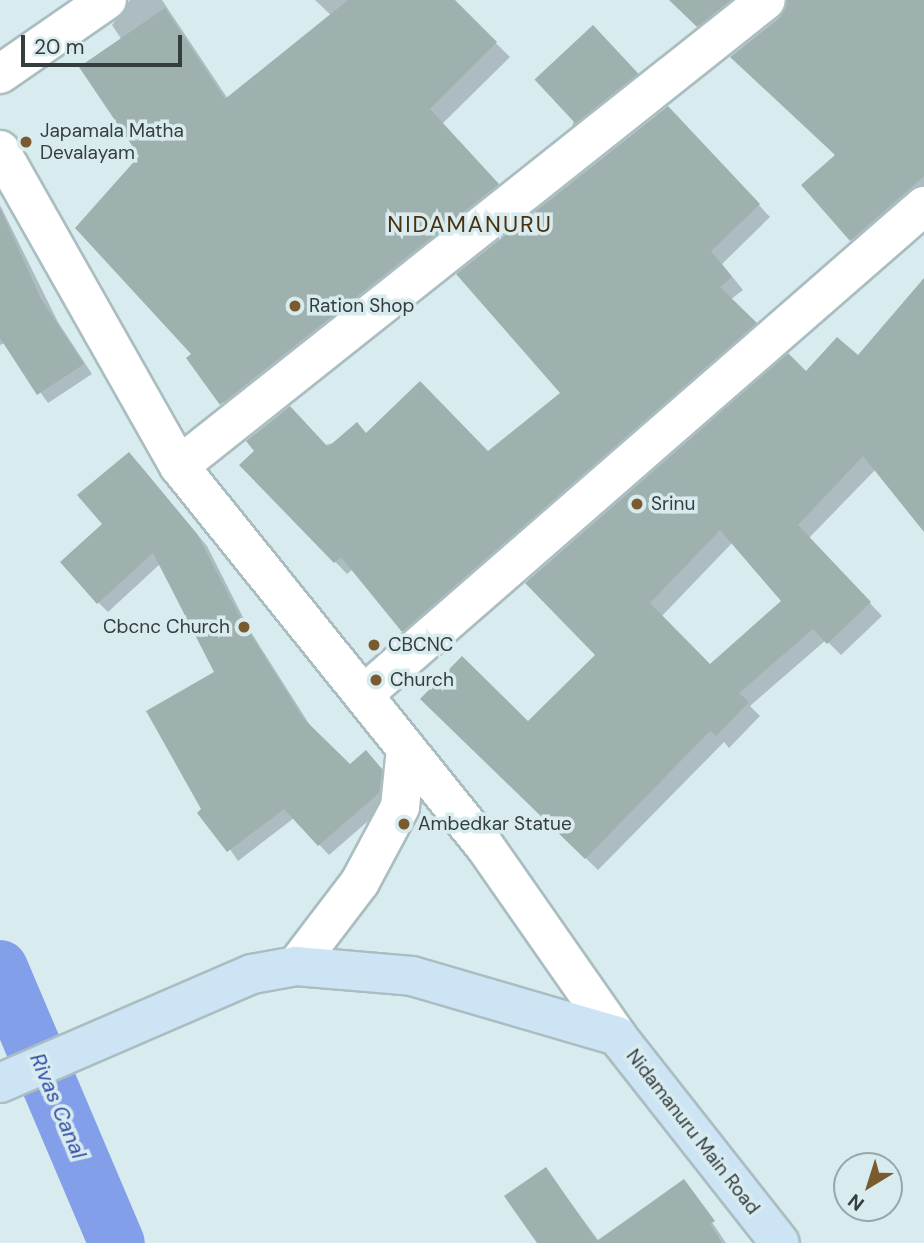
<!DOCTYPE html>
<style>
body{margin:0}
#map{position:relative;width:924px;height:1243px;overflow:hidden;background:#d8ecf0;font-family:"DM Sans",sans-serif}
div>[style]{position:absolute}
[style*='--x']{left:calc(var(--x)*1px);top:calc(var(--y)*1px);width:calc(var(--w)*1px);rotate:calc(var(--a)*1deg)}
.shadow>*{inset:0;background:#0003}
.canal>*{height:56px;margin:-28px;padding:0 28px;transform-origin:28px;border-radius:28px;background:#849fea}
.building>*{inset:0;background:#9eb1ae;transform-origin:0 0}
.roads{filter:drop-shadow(2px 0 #aabdc1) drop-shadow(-2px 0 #aabdc1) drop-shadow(0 2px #aabdc1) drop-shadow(0 -2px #aabdc1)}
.minor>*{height:38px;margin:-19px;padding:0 19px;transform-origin:19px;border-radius:19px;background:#fff}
.major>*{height:38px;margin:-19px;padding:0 19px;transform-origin:19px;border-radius:19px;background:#cde4f5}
.dots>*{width:19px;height:19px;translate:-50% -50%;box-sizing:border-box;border:4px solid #d8ecf0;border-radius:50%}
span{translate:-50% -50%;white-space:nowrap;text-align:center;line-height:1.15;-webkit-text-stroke:7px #d8ecf0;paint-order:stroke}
.poi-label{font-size:19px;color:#363d3f}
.left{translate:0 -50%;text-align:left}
.right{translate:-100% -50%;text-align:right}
.street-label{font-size:19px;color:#363d3f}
.water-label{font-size:21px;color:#334ca3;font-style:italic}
.quarter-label{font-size:23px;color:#49320e;letter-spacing:2px}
.north{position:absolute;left:833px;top:1152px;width:70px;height:70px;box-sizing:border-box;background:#d8ecf0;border:2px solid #97a6a9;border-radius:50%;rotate:218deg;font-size:19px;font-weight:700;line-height:28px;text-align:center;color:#363d3f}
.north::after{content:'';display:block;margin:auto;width:24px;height:32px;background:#795b2f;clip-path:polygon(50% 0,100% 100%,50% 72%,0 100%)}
.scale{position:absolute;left:21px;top:35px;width:161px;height:32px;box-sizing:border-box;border:4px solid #363d3f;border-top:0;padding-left:9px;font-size:21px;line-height:24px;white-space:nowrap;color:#363d3f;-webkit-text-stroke:5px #d8ecf0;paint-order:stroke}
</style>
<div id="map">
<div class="shadow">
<i style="clip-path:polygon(130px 0,162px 0,228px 99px,466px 14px,510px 57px,442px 124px,511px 198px,235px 417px,189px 358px,194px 355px,141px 156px,122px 40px,112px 25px)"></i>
<i style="clip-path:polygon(315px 0,403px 0,360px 43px)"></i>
<i style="clip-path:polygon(670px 0,758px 0,710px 37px)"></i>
<i style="clip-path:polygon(787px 0,924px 0,924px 198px,863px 251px,851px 239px,837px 156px,781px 18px)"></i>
<i style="clip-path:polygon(607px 41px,650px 88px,585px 140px,572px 126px)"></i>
<i style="clip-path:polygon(680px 120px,770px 217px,722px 264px,743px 290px,730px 300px,767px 336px,415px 643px,353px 569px,347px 574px,242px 465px,367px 435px,488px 453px,562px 393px)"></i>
<i style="clip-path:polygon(0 205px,58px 322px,92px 374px,48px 403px,5px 343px,0 345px)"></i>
<i style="clip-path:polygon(evenodd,924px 300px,924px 529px,876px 469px,809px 538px,882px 616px,841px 655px,826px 640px,750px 706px,760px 716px,729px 748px,724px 742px,598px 870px,422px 699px,528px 723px,597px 655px,806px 373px,858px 358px,924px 300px,733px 542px,784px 601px,710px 666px,661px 617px,733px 542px)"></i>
<i style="clip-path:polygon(139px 464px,207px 546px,249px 629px,313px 730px,349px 766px,375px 762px,391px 781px,389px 803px,329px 855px,294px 818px,238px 861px,203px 810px,216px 673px,160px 564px,108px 612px,98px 602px,105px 524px)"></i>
<i style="clip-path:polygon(546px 1169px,598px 1240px,684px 1181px,726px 1243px,539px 1243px)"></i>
</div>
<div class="canal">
<i style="--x:0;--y:968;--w:299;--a:67"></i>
</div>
<div class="building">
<i style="clip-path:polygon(348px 0,455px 0,497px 42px,430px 109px,499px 184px,220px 405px,186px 358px,191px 354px,75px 228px,139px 156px,79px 67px,165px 8px,225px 99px)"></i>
<i style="clip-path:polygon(669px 0,731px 0,697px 27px)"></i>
<i style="clip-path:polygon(787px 0,924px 0,924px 176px,850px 241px,801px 185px,835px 155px,730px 57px,780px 17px)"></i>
<i style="left:593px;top:25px;width:67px;height:80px;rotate:47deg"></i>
<i style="clip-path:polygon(668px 106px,760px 204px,711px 251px,732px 277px,720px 287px,757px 323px,402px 632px,341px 557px,334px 563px,239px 465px,254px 451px,246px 441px,290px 406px,328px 447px,357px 422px,366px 433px,420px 381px,488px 451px,560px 393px,456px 274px)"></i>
<i style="clip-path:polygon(0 208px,41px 299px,84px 364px,37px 395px,0 338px)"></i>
<i style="clip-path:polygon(evenodd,924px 278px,924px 532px,863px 456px,798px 525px,871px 602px,827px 644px,813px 629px,739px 693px,749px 702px,716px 736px,710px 731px,585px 859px,420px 699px,462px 656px,528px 721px,595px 655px,525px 583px,788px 353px,806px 371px,837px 337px,858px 355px,924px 278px,720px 530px,781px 601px,710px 664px,650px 603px,720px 530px)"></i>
<i style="clip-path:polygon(129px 452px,197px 534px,240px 617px,303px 718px,350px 764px,366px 750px,382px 769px,379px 793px,318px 846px,284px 809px,227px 852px,197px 813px,201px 809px,146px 711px,214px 672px,153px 553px,97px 604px,60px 562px,102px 524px,77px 495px)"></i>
<i style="clip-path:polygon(546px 1167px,597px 1241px,684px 1179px,715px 1221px,710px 1224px,722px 1243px,537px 1243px,504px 1196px)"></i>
</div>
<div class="roads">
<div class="minor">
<i style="--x:0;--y:74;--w:130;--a:-34.7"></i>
<i style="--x:0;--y:150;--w:363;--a:60.5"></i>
<i style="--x:179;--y:466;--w:486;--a:51.2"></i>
<i style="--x:484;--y:845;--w:233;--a:55.1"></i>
<i style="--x:179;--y:466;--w:749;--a:-38.44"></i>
<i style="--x:363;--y:695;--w:744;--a:-41.08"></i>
<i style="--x:296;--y:966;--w:106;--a:-52.7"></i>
<i style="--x:360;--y:882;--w:85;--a:-61.9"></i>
<i style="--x:400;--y:807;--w:59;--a:-84.2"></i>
</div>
<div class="major">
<i style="--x:0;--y:1083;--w:275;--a:-23.4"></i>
<i style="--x:252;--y:974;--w:45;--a:-10.3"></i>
<i style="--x:296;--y:966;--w:116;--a:4.9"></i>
<i style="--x:412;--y:976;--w:214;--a:16.3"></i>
<i style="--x:617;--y:1036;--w:263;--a:51.8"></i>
</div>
</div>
<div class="dots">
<i style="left:26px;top:142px;background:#795b2f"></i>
<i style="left:295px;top:306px;background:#795b2f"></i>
<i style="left:637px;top:504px;background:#795b2f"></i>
<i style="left:244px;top:627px;background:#795b2f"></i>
<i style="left:374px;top:645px;background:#795b2f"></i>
<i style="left:376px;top:680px;background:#795b2f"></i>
<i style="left:404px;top:824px;background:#795b2f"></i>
</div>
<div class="poi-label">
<span class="left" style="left:40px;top:142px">Japamala Matha<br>Devalayam</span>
<span class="left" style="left:309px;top:306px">Ration Shop</span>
<span class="left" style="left:651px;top:504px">Srinu</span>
<span class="right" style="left:230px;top:627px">Cbcnc Church</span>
<span class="left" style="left:388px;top:645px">CBCNC</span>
<span class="left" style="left:390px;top:680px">Church</span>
<span class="left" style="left:418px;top:824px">Ambedkar Statue</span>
</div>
<div class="street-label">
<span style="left:693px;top:1132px;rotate:52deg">Nidamanuru Main Road</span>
</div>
<div class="water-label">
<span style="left:58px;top:1106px;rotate:67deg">Rivas Canal</span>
</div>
<div class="quarter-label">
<span style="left:470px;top:224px">NIDAMANURU</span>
</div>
<div class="north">N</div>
<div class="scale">20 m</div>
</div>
